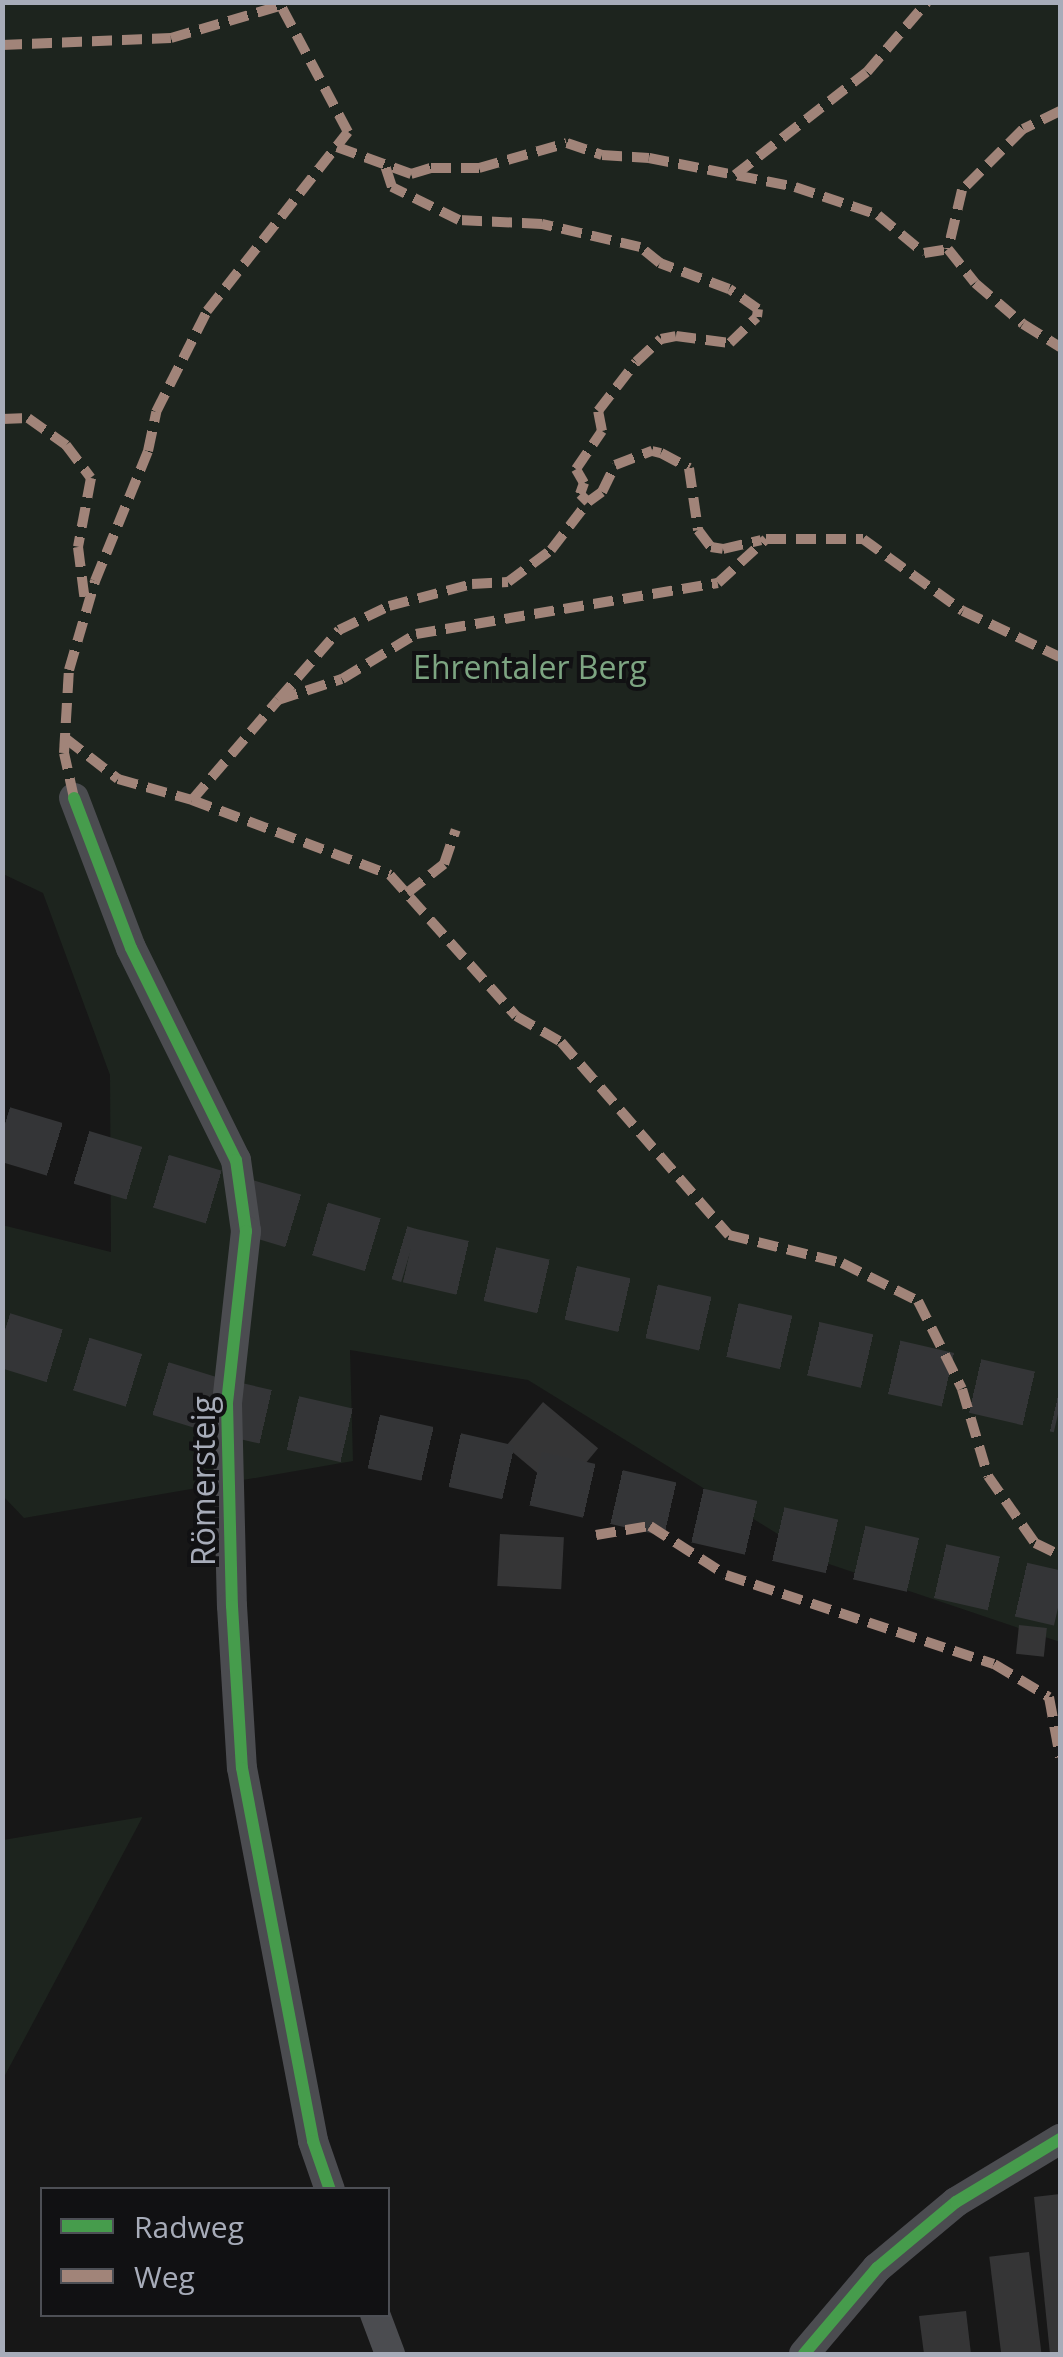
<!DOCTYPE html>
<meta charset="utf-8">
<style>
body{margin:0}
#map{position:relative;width:1063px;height:2357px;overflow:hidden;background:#171717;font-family:"Open Sans",sans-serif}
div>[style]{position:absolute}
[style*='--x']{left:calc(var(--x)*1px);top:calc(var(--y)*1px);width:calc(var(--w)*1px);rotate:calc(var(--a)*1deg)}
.green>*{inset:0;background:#1d241e}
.building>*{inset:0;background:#353536;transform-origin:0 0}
.motorway-tunnel>*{height:55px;margin-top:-27.5px;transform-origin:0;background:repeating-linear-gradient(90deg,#343537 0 55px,transparent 0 83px)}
.minor>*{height:30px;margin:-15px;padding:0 15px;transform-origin:15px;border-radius:15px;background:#4b4c50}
.quiet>*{height:10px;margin-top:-5px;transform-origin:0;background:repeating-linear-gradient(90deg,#a18479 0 20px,transparent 0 30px)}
.cycleway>*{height:12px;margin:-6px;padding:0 6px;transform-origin:6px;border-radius:6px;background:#469c4c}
span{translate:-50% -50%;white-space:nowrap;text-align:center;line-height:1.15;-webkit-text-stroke:8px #111113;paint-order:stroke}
.park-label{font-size:32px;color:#7da582}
.street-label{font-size:32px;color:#a7acb9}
.frame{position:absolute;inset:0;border:5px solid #a7acb9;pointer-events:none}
.legend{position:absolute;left:40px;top:2187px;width:350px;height:130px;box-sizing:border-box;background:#111113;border:2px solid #4d4f55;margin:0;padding:12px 18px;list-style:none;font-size:30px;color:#a7acb9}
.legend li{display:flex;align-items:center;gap:20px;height:50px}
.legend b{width:50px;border:2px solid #4d4f55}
</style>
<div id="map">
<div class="green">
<i style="clip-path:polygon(3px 3px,1060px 3px,1060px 1642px,823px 1562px,528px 1380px,350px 1350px,353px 1461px,24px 1518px,3px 1496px,2px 1225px,111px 1252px,110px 1075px,43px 893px,3px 874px)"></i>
<i style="clip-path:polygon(142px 1817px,142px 1818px,3px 2079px,3px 1840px)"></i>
</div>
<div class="building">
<i style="left:543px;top:1402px;width:72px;height:58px;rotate:40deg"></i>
<i style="left:500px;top:1534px;width:64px;height:52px;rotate:3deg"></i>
<i style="left:1019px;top:1625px;width:28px;height:29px;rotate:6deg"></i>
<i style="clip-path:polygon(1060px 2194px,1060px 2354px,1050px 2354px,1034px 2197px)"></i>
<i style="left:1029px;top:2252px;width:103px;height:40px;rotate:83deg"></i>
<i style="clip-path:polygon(966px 2311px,971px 2354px,924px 2354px,919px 2316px)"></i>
</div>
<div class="motorway-tunnel">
<i style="--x:2;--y:1133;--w:425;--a:16.7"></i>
<i style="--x:409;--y:1255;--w:668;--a:12.98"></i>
<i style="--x:2;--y:1339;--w:220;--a:17.2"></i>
<i style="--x:212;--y:1404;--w:870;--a:12.89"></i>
</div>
<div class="minor">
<i style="--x:74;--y:798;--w:160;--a:69.2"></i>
<i style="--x:131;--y:948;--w:237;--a:63.7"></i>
<i style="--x:236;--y:1160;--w:72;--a:82"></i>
<i style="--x:246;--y:1231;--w:174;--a:96.3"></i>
<i style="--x:227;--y:1404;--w:202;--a:88.6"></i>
<i style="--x:232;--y:1606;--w:162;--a:86.5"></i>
<i style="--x:242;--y:1768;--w:380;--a:79.2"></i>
<i style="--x:313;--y:2141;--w:52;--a:70.9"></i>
<i style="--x:375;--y:2314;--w:43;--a:69.4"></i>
<i style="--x:804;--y:2354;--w:113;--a:-49.7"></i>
<i style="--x:877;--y:2268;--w:103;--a:-39.9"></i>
<i style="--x:956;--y:2202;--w:122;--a:-31.2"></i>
</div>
<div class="quiet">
<i style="--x:2;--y:45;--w:169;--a:-2.4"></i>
<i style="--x:171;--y:38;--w:114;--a:-16.4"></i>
<i style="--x:1060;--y:111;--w:41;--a:154.1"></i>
<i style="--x:1023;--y:129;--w:86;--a:135"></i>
<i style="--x:962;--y:190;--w:61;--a:103.3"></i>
<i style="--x:948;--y:249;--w:43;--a:51.5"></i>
<i style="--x:975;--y:283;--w:63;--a:40.5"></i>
<i style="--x:1023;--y:324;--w:44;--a:31.9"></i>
<i style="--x:337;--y:147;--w:79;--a:20"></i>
<i style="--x:411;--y:174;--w:21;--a:-17"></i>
<i style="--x:431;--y:168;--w:48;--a:0"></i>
<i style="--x:479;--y:168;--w:91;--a:-15.9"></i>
<i style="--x:567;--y:143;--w:37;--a:19"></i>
<i style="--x:602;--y:155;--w:47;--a:3.7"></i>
<i style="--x:649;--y:158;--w:149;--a:11.2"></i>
<i style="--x:795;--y:187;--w:88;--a:18.6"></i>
<i style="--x:878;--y:215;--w:60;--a:39.6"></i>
<i style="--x:924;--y:253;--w:24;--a:-9"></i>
<i style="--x:735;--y:175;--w:167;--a:-38"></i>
<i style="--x:867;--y:72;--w:92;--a:-49.4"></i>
<i style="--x:2;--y:419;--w:26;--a:-2"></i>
<i style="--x:28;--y:418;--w:47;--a:35.4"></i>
<i style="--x:66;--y:445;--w:41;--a:52.9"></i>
<i style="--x:91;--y:478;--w:70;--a:100.7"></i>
<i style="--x:78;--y:547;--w:55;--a:82.7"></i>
<i style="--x:588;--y:502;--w:17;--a:-36"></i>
<i style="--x:602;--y:492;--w:30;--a:-64"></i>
<i style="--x:615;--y:465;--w:40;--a:-21"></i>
<i style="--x:652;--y:451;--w:9;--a:13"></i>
<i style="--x:661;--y:453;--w:32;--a:28"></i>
<i style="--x:689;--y:468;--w:63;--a:81.7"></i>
<i style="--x:698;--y:530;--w:21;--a:53"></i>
<i style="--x:711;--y:547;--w:12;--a:9"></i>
<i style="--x:723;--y:549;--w:39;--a:-13"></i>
<i style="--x:278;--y:700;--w:93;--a:-48.9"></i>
<i style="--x:339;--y:630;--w:55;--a:-25.6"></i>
<i style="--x:389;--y:606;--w:86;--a:-14.8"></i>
<i style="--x:472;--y:584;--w:36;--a:-3"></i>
<i style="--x:508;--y:582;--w:54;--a:-36.7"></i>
<i style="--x:551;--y:550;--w:61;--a:-52.4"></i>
<i style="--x:588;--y:502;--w:11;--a:-135"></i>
<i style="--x:580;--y:494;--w:12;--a:-70"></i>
<i style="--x:584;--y:483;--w:16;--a:-120"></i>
<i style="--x:576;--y:469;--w:46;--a:-55.6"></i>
<i style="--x:602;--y:431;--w:20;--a:-101"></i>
<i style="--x:598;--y:411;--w:62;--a:-52.2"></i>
<i style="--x:636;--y:362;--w:34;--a:-43"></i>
<i style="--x:661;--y:339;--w:15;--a:-11"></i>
<i style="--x:676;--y:336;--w:54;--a:7.4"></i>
<i style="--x:730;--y:343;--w:37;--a:-44"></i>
<i style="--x:757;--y:317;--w:8;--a:-83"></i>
<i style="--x:758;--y:309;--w:35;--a:-145"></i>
<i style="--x:729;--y:289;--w:74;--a:-159.4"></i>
<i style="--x:660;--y:263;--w:26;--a:-141"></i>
<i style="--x:640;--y:247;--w:101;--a:-166.8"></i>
<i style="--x:542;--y:224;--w:83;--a:-177.2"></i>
<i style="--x:459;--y:220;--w:75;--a:-153.8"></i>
<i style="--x:392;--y:187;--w:23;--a:-108"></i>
<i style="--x:65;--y:738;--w:67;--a:37.7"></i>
<i style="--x:118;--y:779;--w:77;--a:15.8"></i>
<i style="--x:192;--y:800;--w:212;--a:20.7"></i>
<i style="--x:390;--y:875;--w:189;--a:48.2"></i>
<i style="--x:516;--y:1016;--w:52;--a:30"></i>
<i style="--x:561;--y:1042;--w:256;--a:49"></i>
<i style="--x:729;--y:1235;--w:116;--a:13.9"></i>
<i style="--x:842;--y:1263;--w:85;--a:26.6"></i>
<i style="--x:918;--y:1301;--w:98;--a:63.4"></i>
<i style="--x:962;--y:1389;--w:91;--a:73.4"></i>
<i style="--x:988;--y:1476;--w:82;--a:55"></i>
<i style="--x:1035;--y:1543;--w:28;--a:26"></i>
<i style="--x:74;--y:798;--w:46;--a:-102.5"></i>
<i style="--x:64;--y:753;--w:83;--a:-86.6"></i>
<i style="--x:69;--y:670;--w:93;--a:-73.7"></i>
<i style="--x:95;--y:581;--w:140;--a:-67.8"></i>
<i style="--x:148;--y:451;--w:40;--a:-78"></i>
<i style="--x:156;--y:412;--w:113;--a:-63.2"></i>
<i style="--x:207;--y:311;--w:228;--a:-51.8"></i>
<i style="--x:348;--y:132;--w:147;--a:-118"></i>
<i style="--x:192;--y:800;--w:132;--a:-49.3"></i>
<i style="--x:278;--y:700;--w:67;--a:-18.2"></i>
<i style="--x:342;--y:679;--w:87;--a:-31.3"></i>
<i style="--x:416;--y:634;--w:306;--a:-9.6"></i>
<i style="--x:718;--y:583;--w:65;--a:-42.5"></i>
<i style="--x:766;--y:539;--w:97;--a:0"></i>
<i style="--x:863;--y:539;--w:123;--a:35.8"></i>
<i style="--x:963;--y:611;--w:107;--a:25.4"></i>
<i style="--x:407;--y:893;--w:47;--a:-38.1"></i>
<i style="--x:444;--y:864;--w:36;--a:-71"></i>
<i style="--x:596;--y:1535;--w:55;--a:-9.5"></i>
<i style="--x:650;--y:1526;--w:90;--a:32.8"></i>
<i style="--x:726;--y:1575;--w:282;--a:18.4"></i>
<i style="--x:994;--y:1664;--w:64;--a:31"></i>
<i style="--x:1049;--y:1697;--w:61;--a:79.6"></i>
</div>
<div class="cycleway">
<i style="--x:74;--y:798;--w:160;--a:69.2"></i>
<i style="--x:131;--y:948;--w:237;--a:63.7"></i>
<i style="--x:236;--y:1160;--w:72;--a:82"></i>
<i style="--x:246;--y:1231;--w:174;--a:96.3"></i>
<i style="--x:227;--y:1404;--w:202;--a:88.6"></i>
<i style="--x:232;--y:1606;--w:162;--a:86.5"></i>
<i style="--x:242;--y:1768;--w:380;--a:79.2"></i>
<i style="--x:313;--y:2141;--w:52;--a:70.9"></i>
<i style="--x:804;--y:2354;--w:113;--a:-49.7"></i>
<i style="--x:877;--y:2268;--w:103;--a:-39.9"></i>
<i style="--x:956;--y:2202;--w:122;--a:-31.2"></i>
</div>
<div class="park-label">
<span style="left:530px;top:667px">Ehrentaler Berg</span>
</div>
<div class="street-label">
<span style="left:203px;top:1481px;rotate:-90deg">Römersteig</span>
</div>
<div class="frame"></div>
<ul class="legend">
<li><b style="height:12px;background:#469c4c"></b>Radweg</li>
<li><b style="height:12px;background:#a18479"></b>Weg</li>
</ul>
</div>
